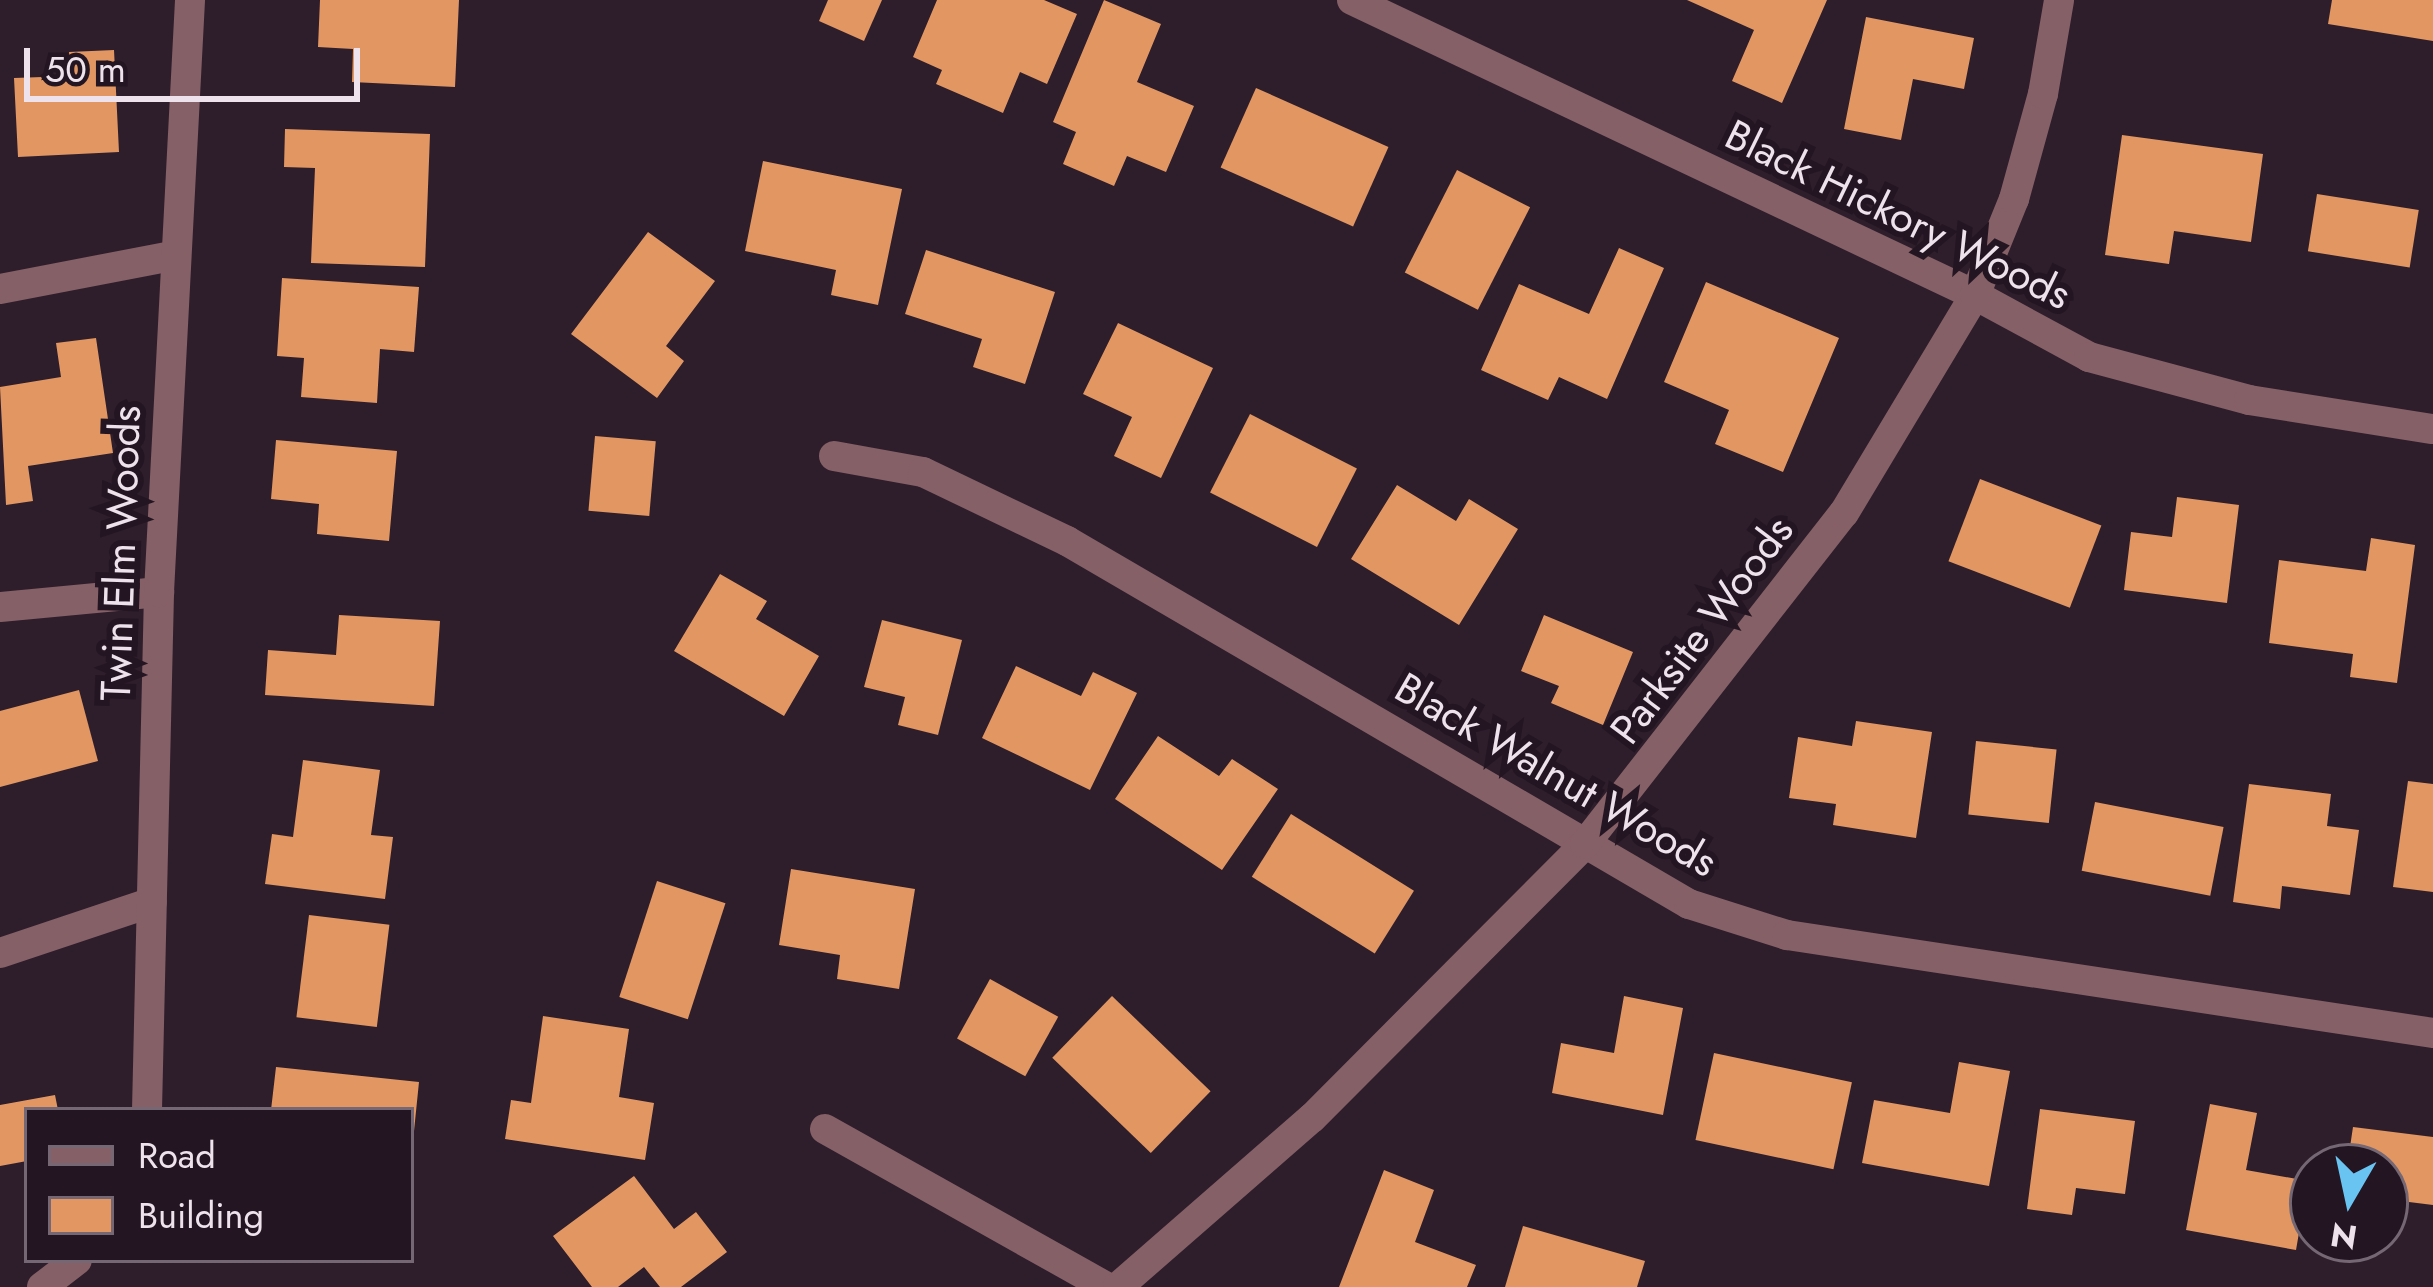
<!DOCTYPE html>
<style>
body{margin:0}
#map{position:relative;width:2433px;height:1287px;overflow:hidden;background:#2e1e2c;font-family:Jost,sans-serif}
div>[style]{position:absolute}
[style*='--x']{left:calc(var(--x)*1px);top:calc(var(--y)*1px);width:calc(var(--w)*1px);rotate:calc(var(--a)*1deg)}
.building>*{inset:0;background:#e29762;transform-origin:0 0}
.minor>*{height:30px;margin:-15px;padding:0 15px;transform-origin:15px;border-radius:15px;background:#866067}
span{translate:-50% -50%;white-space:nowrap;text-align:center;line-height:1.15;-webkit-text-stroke:12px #241523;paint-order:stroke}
.street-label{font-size:42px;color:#eee3ed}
.legend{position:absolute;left:24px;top:1107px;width:390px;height:156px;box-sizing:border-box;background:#241523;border:3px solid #756774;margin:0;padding:15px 21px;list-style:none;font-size:36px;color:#eee3ed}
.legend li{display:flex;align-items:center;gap:24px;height:60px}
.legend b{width:60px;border:3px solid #756774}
.north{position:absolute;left:2289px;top:1143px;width:120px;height:120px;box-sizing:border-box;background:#241523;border:3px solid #756774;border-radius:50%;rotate:189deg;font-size:33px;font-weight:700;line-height:48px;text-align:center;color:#eee3ed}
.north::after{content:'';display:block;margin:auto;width:42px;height:54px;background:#69c4f1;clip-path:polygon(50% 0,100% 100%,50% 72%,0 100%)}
.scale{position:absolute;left:24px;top:48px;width:336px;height:54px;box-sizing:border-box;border:6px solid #eee3ed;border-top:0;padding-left:15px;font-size:36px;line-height:42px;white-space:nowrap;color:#eee3ed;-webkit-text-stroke:9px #241523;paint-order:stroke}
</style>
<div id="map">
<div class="building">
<i style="clip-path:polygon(320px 0,459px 0,455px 87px,352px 82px,353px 49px,318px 47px)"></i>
<i style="clip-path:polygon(828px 0,882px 0,864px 41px,819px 21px)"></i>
<i style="clip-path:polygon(937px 0,1044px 0,1077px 14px,1047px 84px,1020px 72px,1003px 113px,936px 84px,942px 70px,913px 57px)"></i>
<i style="clip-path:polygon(1104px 0,1161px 24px,1137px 82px,1194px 106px,1166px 172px,1127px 156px,1114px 186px,1063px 164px,1076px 132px,1053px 122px)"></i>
<i style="clip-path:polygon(1687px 0,1827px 0,1782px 103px,1732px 81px,1754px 30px)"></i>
<i style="clip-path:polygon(2332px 0,2433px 0,2433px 41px,2328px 24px)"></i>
<i style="clip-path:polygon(1866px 17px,1974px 38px,1964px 89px,1913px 79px,1901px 140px,1844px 129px)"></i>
<i style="clip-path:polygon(114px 50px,119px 152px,18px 157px,14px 78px,71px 76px,69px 52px)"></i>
<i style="left:1256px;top:88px;width:145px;height:87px;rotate:24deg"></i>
<i style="clip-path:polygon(285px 129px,430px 134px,425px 267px,311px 263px,315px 168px,284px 167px)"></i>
<i style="clip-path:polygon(2122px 135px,2263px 154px,2251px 242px,2174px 231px,2169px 264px,2105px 255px)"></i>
<i style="clip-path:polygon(763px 161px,902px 189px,878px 305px,831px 295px,836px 270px,745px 251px)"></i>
<i style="left:1457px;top:170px;width:82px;height:115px;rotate:27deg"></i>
<i style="left:2317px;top:194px;width:103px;height:58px;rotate:9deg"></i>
<i style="clip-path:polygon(648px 232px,715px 281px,666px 346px,684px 361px,657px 398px,571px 334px)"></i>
<i style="clip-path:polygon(1619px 248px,1664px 268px,1607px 399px,1559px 377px,1548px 400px,1481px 370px,1519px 284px,1589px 314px)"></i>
<i style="clip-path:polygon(926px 250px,1055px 292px,1025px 384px,973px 367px,982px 339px,905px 314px)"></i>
<i style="clip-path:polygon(282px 278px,419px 287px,414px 352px,380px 349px,377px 403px,301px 397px,304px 358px,277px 356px)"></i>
<i style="clip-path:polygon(1706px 282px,1839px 338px,1783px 472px,1715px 444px,1729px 410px,1664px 382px)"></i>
<i style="clip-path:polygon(1118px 323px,1213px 368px,1161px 478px,1114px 456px,1132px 417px,1083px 394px)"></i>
<i style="clip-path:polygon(96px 338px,113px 453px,28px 466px,33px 501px,6px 505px,0 387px,61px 377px,56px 343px)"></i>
<i style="left:1250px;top:414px;width:120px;height:88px;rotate:27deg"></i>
<i style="left:595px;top:436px;width:61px;height:75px;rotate:5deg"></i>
<i style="clip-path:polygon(276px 440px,397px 451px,389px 541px,317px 534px,319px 504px,271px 499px)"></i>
<i style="left:1980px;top:479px;width:130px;height:88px;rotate:21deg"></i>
<i style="clip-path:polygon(1397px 485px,1456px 521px,1469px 499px,1518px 529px,1459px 625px,1351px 559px)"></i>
<i style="clip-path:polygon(2177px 497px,2239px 505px,2227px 603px,2124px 590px,2131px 532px,2172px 537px)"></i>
<i style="clip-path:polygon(2371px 538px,2415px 545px,2397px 683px,2350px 677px,2353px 654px,2269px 643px,2279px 560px,2366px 571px)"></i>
<i style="clip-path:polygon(720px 574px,767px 601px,756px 619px,819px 656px,784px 716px,674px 651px)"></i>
<i style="clip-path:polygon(339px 615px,440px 621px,434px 706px,265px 695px,268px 650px,336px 655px)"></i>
<i style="clip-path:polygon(1544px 615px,1633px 652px,1603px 725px,1551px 703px,1559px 686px,1521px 671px)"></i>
<i style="clip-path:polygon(882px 620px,962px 640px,938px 735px,898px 725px,905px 697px,864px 687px)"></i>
<i style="clip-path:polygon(1016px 666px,1081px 696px,1093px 672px,1137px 693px,1090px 790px,982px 738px)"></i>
<i style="clip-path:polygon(79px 690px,98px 761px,0 787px,0 711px)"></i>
<i style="clip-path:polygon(1856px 721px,1932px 732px,1916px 838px,1833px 825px,1836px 804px,1789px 798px,1798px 737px,1852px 746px)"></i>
<i style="clip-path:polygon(1158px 736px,1219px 776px,1232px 759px,1278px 789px,1222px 870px,1115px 799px)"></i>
<i style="left:1976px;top:741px;width:81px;height:74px;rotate:6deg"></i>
<i style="clip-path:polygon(303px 760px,380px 770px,371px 835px,393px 837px,385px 899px,265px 884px,272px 834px,293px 837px)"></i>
<i style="clip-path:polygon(2408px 781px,2433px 784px,2433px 892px,2393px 887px)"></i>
<i style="clip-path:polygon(2249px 784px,2331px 794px,2327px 826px,2359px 830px,2350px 895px,2282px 886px,2280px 909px,2233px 902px)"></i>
<i style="left:2095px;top:802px;width:131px;height:70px;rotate:11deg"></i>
<i style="left:1291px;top:814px;width:145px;height:74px;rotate:32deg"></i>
<i style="clip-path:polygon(791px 869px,915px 889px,899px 989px,837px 979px,840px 955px,779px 945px)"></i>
<i style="left:657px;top:881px;width:72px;height:122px;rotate:18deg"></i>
<i style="left:309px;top:915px;width:81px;height:103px;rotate:7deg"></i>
<i style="left:990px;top:979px;width:78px;height:68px;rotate:29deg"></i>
<i style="left:1112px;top:996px;width:137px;height:86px;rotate:44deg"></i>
<i style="clip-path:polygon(1624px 996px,1683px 1008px,1663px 1115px,1552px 1093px,1561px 1043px,1614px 1053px)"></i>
<i style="clip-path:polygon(543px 1016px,629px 1029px,619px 1097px,654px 1103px,645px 1160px,505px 1139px,511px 1100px,531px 1103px)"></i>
<i style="left:1714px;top:1053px;width:141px;height:89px;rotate:12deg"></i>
<i style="clip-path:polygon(1959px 1062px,2010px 1071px,1989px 1186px,1862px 1163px,1874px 1100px,1950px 1113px)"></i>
<i style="clip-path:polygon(276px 1067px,419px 1082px,414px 1131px,411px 1110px,271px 1110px)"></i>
<i style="clip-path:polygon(55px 1095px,58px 1110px,27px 1110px,27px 1161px,0 1166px,0 1105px)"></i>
<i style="clip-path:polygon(2210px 1104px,2257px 1113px,2246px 1170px,2308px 1181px,2296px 1250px,2186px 1230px)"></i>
<i style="clip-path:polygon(2040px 1109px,2135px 1121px,2125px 1194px,2076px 1188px,2072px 1215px,2027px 1209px)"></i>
<i style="clip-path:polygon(2353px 1127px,2433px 1137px,2433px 1205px,2401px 1201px,2397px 1232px,2385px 1230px,2385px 1167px,2347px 1167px)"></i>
<i style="clip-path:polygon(1384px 1170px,1434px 1190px,1415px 1242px,1476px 1265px,1467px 1287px,1339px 1287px)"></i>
<i style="clip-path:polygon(634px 1176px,674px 1229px,696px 1212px,727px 1252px,681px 1287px,660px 1287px,644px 1267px,618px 1287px,592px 1287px,553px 1236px)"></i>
<i style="clip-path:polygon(1523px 1226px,1645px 1261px,1637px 1287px,1505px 1287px)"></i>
</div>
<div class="minor">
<i style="--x:1352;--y:0;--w:689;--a:25.34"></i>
<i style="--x:1975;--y:295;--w:130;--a:28.5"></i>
<i style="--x:2089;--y:357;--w:166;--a:15"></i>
<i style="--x:2249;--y:400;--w:186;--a:9"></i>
<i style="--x:0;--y:289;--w:179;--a:-10.9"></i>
<i style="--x:834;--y:456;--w:90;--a:10.2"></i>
<i style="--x:923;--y:472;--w:160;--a:25.6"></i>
<i style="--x:1067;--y:541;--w:720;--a:30.27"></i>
<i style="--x:1689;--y:904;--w:103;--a:17.6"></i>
<i style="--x:1787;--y:935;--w:653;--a:8.63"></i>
<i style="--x:0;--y:607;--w:160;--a:-5.4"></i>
<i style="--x:0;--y:953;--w:160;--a:-18.5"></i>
<i style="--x:147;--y:1110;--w:518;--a:-88.67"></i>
<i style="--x:159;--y:592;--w:593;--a:-87"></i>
<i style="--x:825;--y:1129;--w:323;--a:29.3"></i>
<i style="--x:42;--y:1287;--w:44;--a:-37.6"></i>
<i style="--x:1118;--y:1287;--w:257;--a:-41.1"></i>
<i style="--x:1312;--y:1118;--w:387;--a:-45.1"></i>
<i style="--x:1585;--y:844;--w:420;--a:-52"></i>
<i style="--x:1844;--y:513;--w:254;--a:-59"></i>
<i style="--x:1975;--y:295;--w:104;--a:-67.9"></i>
<i style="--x:2014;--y:199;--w:109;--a:-74.6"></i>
<i style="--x:2043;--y:94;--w:95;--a:-80.3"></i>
</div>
<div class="street-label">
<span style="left:1898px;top:215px;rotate:26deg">Black Hickory Woods</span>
<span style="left:121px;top:553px;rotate:-88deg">Twin Elm Woods</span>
<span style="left:1702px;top:630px;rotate:-53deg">Parksite Woods</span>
<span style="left:1556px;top:775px;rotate:30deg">Black Walnut Woods</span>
</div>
<ul class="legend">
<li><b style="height:15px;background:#866067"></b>Road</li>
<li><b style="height:33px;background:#e29762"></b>Building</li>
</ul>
<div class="north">N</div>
<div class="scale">50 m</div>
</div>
